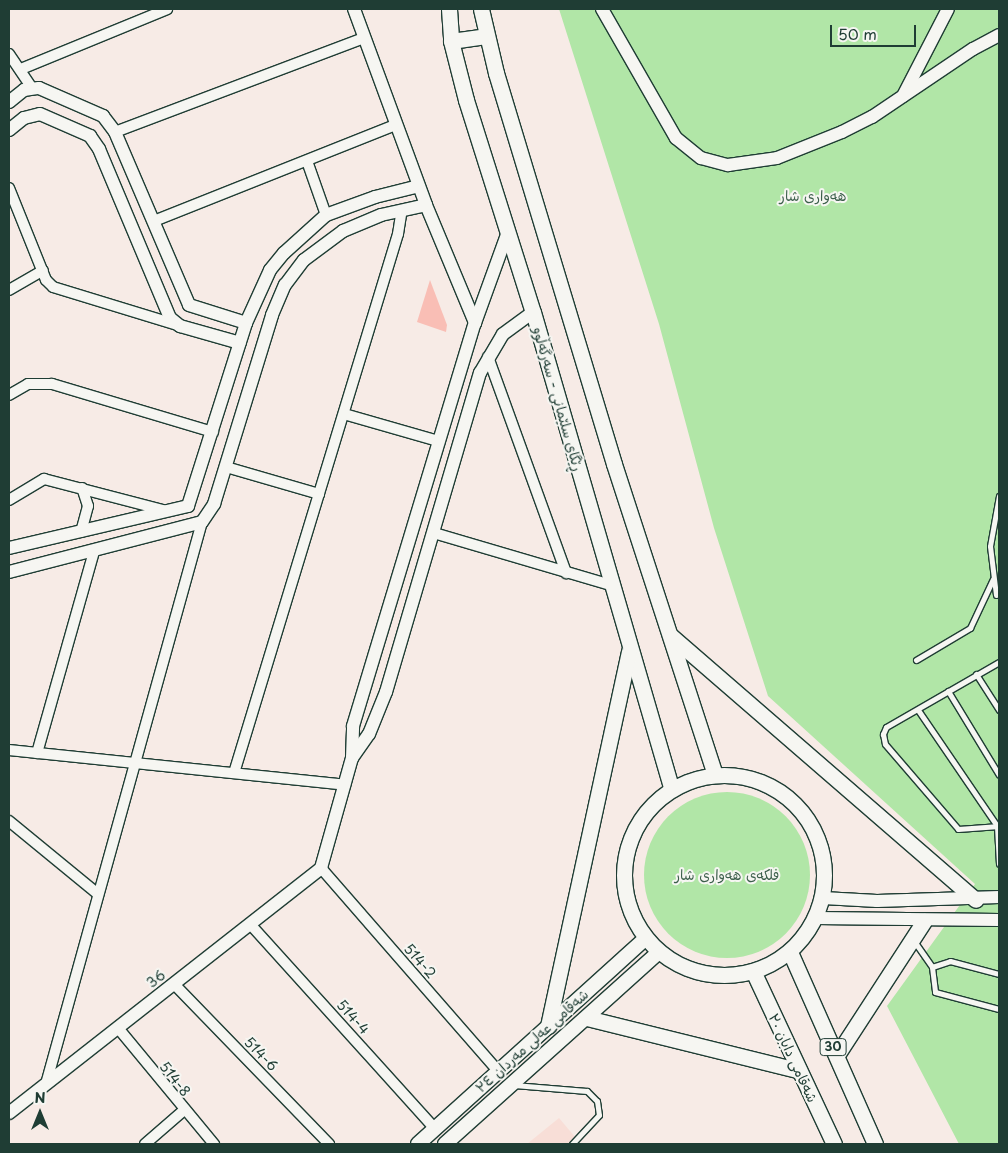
<!DOCTYPE html>
<meta charset="utf-8">
<style>
body{margin:0}
#map{position:relative;width:1008px;height:1153px;overflow:hidden;background:#f7ebe6;font-family:"Playpen Sans","Playpen Sans Arabic",sans-serif}
div>[style]{position:absolute}
[style*='--x']{left:calc(var(--x)*1px);top:calc(var(--y)*1px);width:calc(var(--w)*1px);rotate:calc(var(--a)*1deg)}
.built>*{inset:0;background:#f8ded7}
.green>*{inset:0;background:#b1e6a7}
.round{border-radius:50%}
.building>*{inset:0;background:#f9beb5}
.roads{filter:drop-shadow(1px 0 #1f3d34) drop-shadow(-1px 0 #1f3d34) drop-shadow(0 1px #1f3d34) drop-shadow(0 -1px #1f3d34)}
.service>*{height:5px;margin:-2.5px;padding:0 2.5px;transform-origin:2.5px;border-radius:2.5px;background:#f6f6f2}
.minor>*{height:10px;margin:-5px;padding:0 5px;transform-origin:5px;border-radius:5px;background:#f6f6f2}
.tertiary>*{height:12px;margin:-6px;padding:0 6px;transform-origin:6px;border-radius:6px;background:#f6f6f2}
.secondary>*{height:14px;margin:-7px;padding:0 7px;transform-origin:7px;border-radius:7px;background:#f6f6f2}
.primary>*{height:15px;margin:-7.5px;padding:0 7.5px;transform-origin:7.5px;border-radius:7.5px;background:#f6f6f2}
.primary>.ring{margin:-7.5px;padding:0;box-sizing:content-box;background:none;border:15px solid #f6f6f2;border-radius:50%}
span{translate:-50% -50%;white-space:nowrap;text-align:center;line-height:1.15;-webkit-text-stroke:4px #f6f6f2;paint-order:stroke}
.shield-label span{padding:1px 4px;background:#f6f6f2;border:1px solid;border-radius:4px;-webkit-text-stroke-width:0}
.shield-label{font-size:12px;color:#1f3d34;font-weight:700}
.park-label{font-size:14px;color:#3c5f4b}
.street-label{font-size:14px;color:#1f3d34}
.frame{position:absolute;inset:0;border:10px solid #1f3d34;pointer-events:none}
.north{position:absolute;left:15px;top:1088px;width:50px;height:50px;-webkit-text-stroke:4px #f6f6f2;paint-order:stroke;rotate:0deg;font-size:14px;font-weight:700;line-height:20px;text-align:center;color:#1f3d34}
.north::after{content:'';display:block;margin:auto;width:18px;height:22px;background:#1f3d34;clip-path:polygon(50% 0,100% 100%,50% 72%,0 100%)}
.scale{position:absolute;left:830px;top:25px;width:86px;height:22px;box-sizing:border-box;border:2px solid #1f3d34;border-top:0;padding-left:6px;font-size:15px;line-height:18px;white-space:nowrap;color:#1f3d34;-webkit-text-stroke:4px #f6f6f2;paint-order:stroke}
</style>
<div id="map">
<div class="built">
<i style="clip-path:polygon(559px 1118px,581px 1144px,527px 1144px)"></i>
</div>
<div class="green">
<i style="clip-path:polygon(559px 9px,999px 9px,999px 1144px,959px 1144px,887px 1006px,975px 884px,768px 696px,714px 528px,659px 324px)"></i>
<i class="round" style="left:644px;top:792px;width:166px;height:166px"></i>
</div>
<div class="building">
<i style="clip-path:polygon(430px 280px,447px 325px,446px 332px,417px 322px)"></i>
</div>
<div class="roads">
<div class="service">
<i style="--x:996;--y:595;--w:49;--a:-97"></i>
<i style="--x:990;--y:546;--w:51;--a:-79.8"></i>
<i style="--x:916;--y:660;--w:63;--a:-30.7"></i>
<i style="--x:970;--y:628;--w:54;--a:-64.9"></i>
<i style="--x:999;--y:662;--w:130;--a:150.1"></i>
<i style="--x:886;--y:727;--w:8;--a:113"></i>
<i style="--x:883;--y:734;--w:10;--a:79"></i>
<i style="--x:885;--y:744;--w:112;--a:49.3"></i>
<i style="--x:958;--y:829;--w:41;--a:-4.2"></i>
<i style="--x:976;--y:674;--w:43;--a:57.4"></i>
<i style="--x:948;--y:691;--w:98;--a:58.7"></i>
<i style="--x:918;--y:710;--w:140;--a:55.7"></i>
<i style="--x:997;--y:826;--w:38;--a:87"></i>
<i style="--x:914;--y:941;--w:32;--a:55"></i>
<i style="--x:932;--y:967;--w:25;--a:83"></i>
<i style="--x:935;--y:992;--w:66;--a:14.9"></i>
<i style="--x:932;--y:967;--w:19;--a:-18"></i>
<i style="--x:950;--y:961;--w:51;--a:14.9"></i>
<i style="--x:514;--y:1085;--w:73;--a:4.7"></i>
<i style="--x:587;--y:1091;--w:14;--a:45"></i>
<i style="--x:597;--y:1101;--w:14;--a:82"></i>
<i style="--x:599;--y:1115;--w:40;--a:133"></i>
</div>
<div class="minor">
<i style="--x:9;--y:54;--w:41;--a:55.9"></i>
<i style="--x:21;--y:69;--w:158;--a:-22.3"></i>
<i style="--x:115;--y:132;--w:266;--a:-20.7"></i>
<i style="--x:307;--y:161;--w:57;--a:70.6"></i>
<i style="--x:9;--y:188;--w:99;--a:68.1"></i>
<i style="--x:46;--y:280;--w:10;--a:45"></i>
<i style="--x:53;--y:287;--w:130;--a:17"></i>
<i style="--x:154;--y:221;--w:259;--a:-21.7"></i>
<i style="--x:9;--y:290;--w:39;--a:-30"></i>
<i style="--x:488;--y:357;--w:230;--a:70.1"></i>
<i style="--x:9;--y:395;--w:22;--a:-30"></i>
<i style="--x:28;--y:384;--w:24;--a:0"></i>
<i style="--x:52;--y:384;--w:168;--a:16.6"></i>
<i style="--x:344;--y:414;--w:98;--a:16"></i>
<i style="--x:226;--y:467;--w:97;--a:16.2"></i>
<i style="--x:9;--y:500;--w:41;--a:-31"></i>
<i style="--x:44;--y:479;--w:127;--a:14.6"></i>
<i style="--x:81;--y:532;--w:27;--a:-75"></i>
<i style="--x:88;--y:506;--w:19;--a:-108"></i>
<i style="--x:434;--y:533;--w:184;--a:16.4"></i>
<i style="--x:9;--y:750;--w:338;--a:5.9"></i>
<i style="--x:37;--y:753;--w:210;--a:-74.2"></i>
<i style="--x:234;--y:773;--w:563;--a:-73.08"></i>
<i style="--x:398;--y:234;--w:24;--a:-81"></i>
<i style="--x:9;--y:821;--w:115;--a:39.4"></i>
<i style="--x:321;--y:868;--w:271;--a:48.9"></i>
<i style="--x:250;--y:924;--w:276;--a:47.9"></i>
<i style="--x:174;--y:984;--w:223;--a:45.9"></i>
<i style="--x:118;--y:1028;--w:151;--a:50.4"></i>
<i style="--x:46;--y:1084;--w:583;--a:-74.49"></i>
<i style="--x:145;--y:1144;--w:50;--a:-41"></i>
</div>
<div class="tertiary">
<i style="--x:354;--y:9;--w:209;--a:69.8"></i>
<i style="--x:426;--y:205;--w:128;--a:67.4"></i>
<i style="--x:602;--y:9;--w:149;--a:60.2"></i>
<i style="--x:676;--y:138;--w:32;--a:39"></i>
<i style="--x:701;--y:158;--w:28;--a:15"></i>
<i style="--x:728;--y:165;--w:49;--a:-8.1"></i>
<i style="--x:777;--y:158;--w:70;--a:-21.8"></i>
<i style="--x:842;--y:132;--w:34;--a:-27"></i>
<i style="--x:872;--y:117;--w:122;--a:-34"></i>
<i style="--x:973;--y:49;--w:30;--a:-28"></i>
<i style="--x:903;--y:96;--w:98;--a:-62.7"></i>
<i style="--x:9;--y:102;--w:19;--a:-39"></i>
<i style="--x:24;--y:90;--w:15;--a:-8"></i>
<i style="--x:39;--y:88;--w:70;--a:23.6"></i>
<i style="--x:103;--y:116;--w:20;--a:53"></i>
<i style="--x:115;--y:132;--w:188;--a:66.8"></i>
<i style="--x:189;--y:305;--w:60;--a:17.5"></i>
<i style="--x:9;--y:130;--w:19;--a:-39"></i>
<i style="--x:24;--y:118;--w:16;--a:-14"></i>
<i style="--x:40;--y:114;--w:55;--a:23.7"></i>
<i style="--x:90;--y:136;--w:16;--a:55"></i>
<i style="--x:99;--y:149;--w:183;--a:67.2"></i>
<i style="--x:170;--y:318;--w:13;--a:39"></i>
<i style="--x:180;--y:326;--w:62;--a:15.8"></i>
<i style="--x:9;--y:548;--w:184;--a:-13.2"></i>
<i style="--x:188;--y:506;--w:192;--a:-72.4"></i>
<i style="--x:246;--y:323;--w:58;--a:-65.6"></i>
<i style="--x:270;--y:270;--w:22;--a:-51"></i>
<i style="--x:284;--y:253;--w:57;--a:-42.1"></i>
<i style="--x:326;--y:215;--w:52;--a:-20.2"></i>
<i style="--x:375;--y:197;--w:45;--a:-14"></i>
<i style="--x:9;--y:572;--w:199;--a:-14.5"></i>
<i style="--x:202;--y:522;--w:22;--a:-56"></i>
<i style="--x:214;--y:504;--w:198;--a:-72.9"></i>
<i style="--x:272;--y:315;--w:33;--a:-67"></i>
<i style="--x:285;--y:285;--w:31;--a:-53"></i>
<i style="--x:304;--y:260;--w:49;--a:-36.6"></i>
<i style="--x:343;--y:231;--w:41;--a:-22.8"></i>
<i style="--x:381;--y:215;--w:46;--a:-12.5"></i>
<i style="--x:352;--y:758;--w:29;--a:-55"></i>
<i style="--x:369;--y:734;--w:45;--a:-68"></i>
<i style="--x:386;--y:692;--w:333;--a:-73.6"></i>
<i style="--x:480;--y:373;--w:45;--a:-59.5"></i>
<i style="--x:503;--y:334;--w:37;--a:-36"></i>
<i style="--x:823;--y:898;--w:54;--a:3.2"></i>
<i style="--x:877;--y:901;--w:122;--a:-1.9"></i>
<i style="--x:816;--y:918;--w:183;--a:0.6"></i>
<i style="--x:9;--y:1113;--w:397;--a:-38.1"></i>
<i style="--x:321;--y:868;--w:114;--a:-74.3"></i>
<i style="--x:352;--y:758;--w:32;--a:-88"></i>
<i style="--x:353;--y:726;--w:421;--a:-73.2"></i>
<i style="--x:475;--y:323;--w:97;--a:-70.1"></i>
</div>
<div class="secondary">
<i style="--x:418;--y:1144;--w:307;--a:-42.1"></i>
<i style="--x:445;--y:1144;--w:288;--a:-41.9"></i>
</div>
<div class="primary">
<i style="--x:449;--y:9;--w:32;--a:86"></i>
<i style="--x:451;--y:41;--w:61;--a:75.7"></i>
<i style="--x:466;--y:100;--w:222;--a:72.5"></i>
<i style="--x:533;--y:312;--w:497;--a:73.8"></i>
<i style="--x:481;--y:9;--w:66;--a:76.8"></i>
<i style="--x:496;--y:73;--w:408;--a:73.2"></i>
<i style="--x:614;--y:464;--w:327;--a:72"></i>
<i style="--x:451;--y:41;--w:35;--a:-8"></i>
<i style="--x:671;--y:636;--w:403;--a:40.9"></i>
<i class="ring" style="left:624px;top:775px;width:185px;height:185px"></i>
<i style="--x:790;--y:952;--w:210;--a:66.1"></i>
<i style="--x:753;--y:971;--w:191;--a:64.9"></i>
<i style="--x:587;--y:1018;--w:216;--a:13.9"></i>
<i style="--x:548;--y:1026;--w:383;--a:-77.8"></i>
<i style="--x:837;--y:1055;--w:160;--a:-57"></i>
</div>
</div>
<div class="shield-label">
<span style="left:833px;top:1047px">30</span>
</div>
<div class="park-label">
<span style="left:813px;top:196px">هەواری شار</span>
<span style="left:727px;top:875px">فلکەی هەواری شار</span>
</div>
<div class="street-label">
<span style="left:558px;top:399px;rotate:74deg">ڕێگای سلێمانی - سەرگەڵوو</span>
<span style="left:420px;top:961px;rotate:49deg">514-2</span>
<span style="left:156px;top:979px;rotate:-38deg">36</span>
<span style="left:353px;top:1017px;rotate:48deg">514-4</span>
<span style="left:532px;top:1041px;rotate:-42deg">شەقامی عەلی مەردان ٣٤</span>
<span style="left:261px;top:1054px;rotate:46deg">514-6</span>
<span style="left:793px;top:1058px;rotate:65deg">شەقامی دابان ٣٠</span>
<span style="left:175px;top:1079px;rotate:52deg">514-8</span>
</div>
<div class="frame"></div>
<div class="north">N</div>
<div class="scale">50 m</div>
</div>
